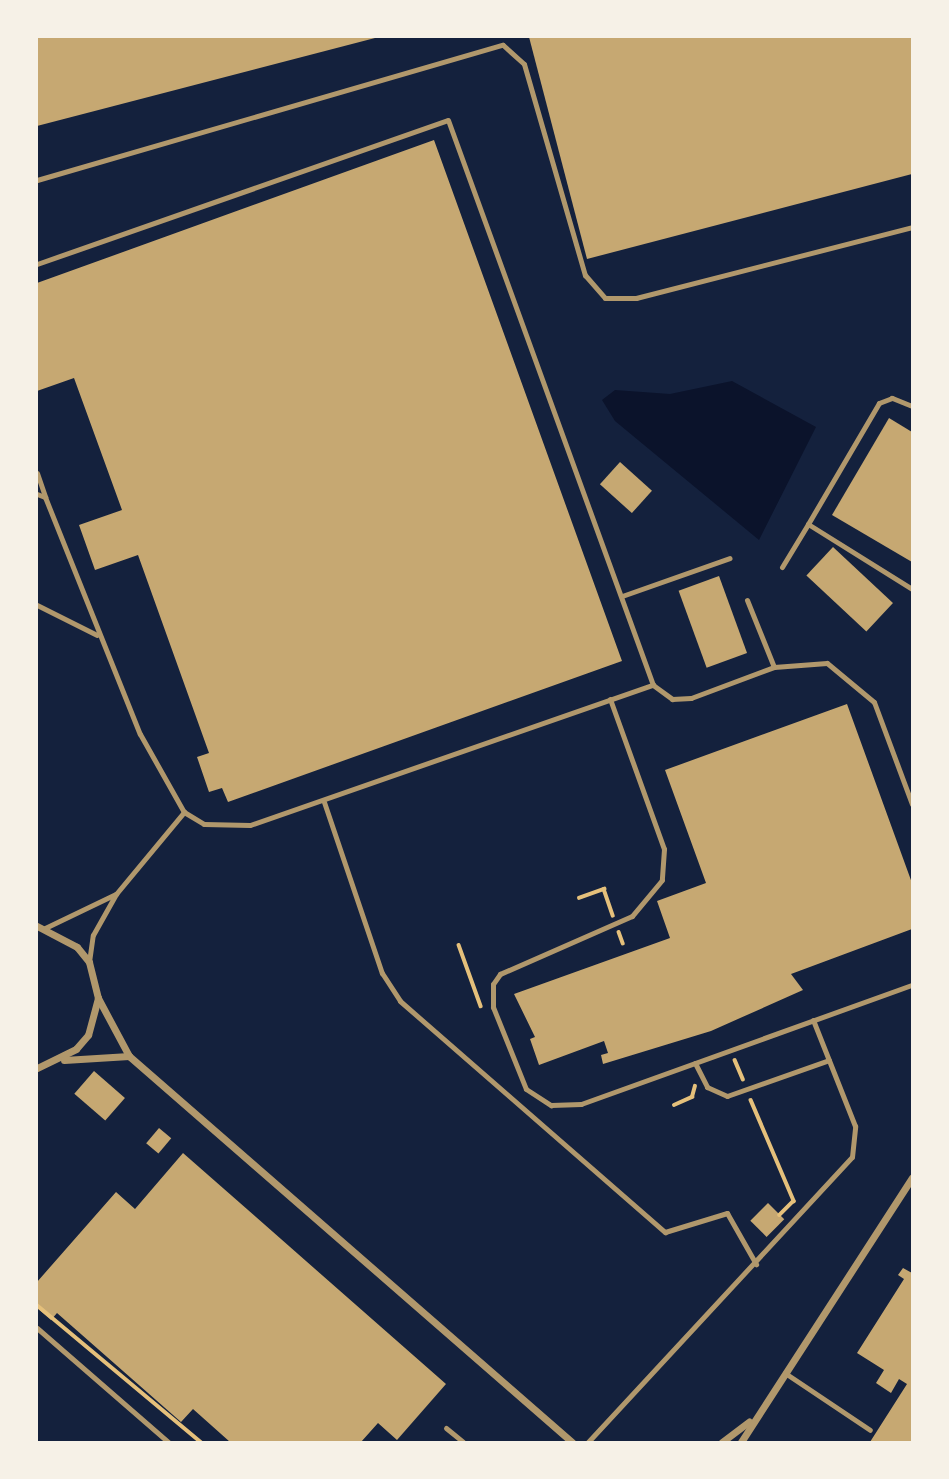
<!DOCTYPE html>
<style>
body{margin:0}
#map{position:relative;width:949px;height:1479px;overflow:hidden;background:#14213d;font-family:Rubik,sans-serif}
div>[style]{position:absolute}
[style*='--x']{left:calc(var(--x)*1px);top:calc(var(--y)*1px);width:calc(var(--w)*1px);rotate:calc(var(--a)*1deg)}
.water>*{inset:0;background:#0b132b}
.building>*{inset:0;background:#c6a872;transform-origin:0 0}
.path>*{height:3.5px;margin:-1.75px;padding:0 1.75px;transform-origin:1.75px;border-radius:1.75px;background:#e5c07b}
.service>*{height:5px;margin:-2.5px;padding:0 2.5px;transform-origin:2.5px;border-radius:2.5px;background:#b1986c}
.minor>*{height:7px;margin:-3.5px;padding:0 3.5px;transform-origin:3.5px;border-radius:3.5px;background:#b1986c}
span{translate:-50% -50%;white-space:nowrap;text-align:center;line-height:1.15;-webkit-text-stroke:6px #f6f1e7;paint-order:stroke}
.frame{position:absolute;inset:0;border:38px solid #f6f1e7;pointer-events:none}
</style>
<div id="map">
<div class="water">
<i style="clip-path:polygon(732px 381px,816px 427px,759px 540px,615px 421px,602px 400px,615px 390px,670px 394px)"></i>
</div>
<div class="building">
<i style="clip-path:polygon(37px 37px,375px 37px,375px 38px,37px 126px)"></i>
<i style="clip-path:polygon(529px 37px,912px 37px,912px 174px,587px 259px)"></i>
<i style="clip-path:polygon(434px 140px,622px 661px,228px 802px,222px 788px,209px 792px,197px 757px,209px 753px,138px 555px,95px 570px,79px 525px,122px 510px,74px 378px,37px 391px,37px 283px)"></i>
<i style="clip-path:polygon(889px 418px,912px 432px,912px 562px,832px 515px)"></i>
<i style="left:620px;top:462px;width:43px;height:30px;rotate:42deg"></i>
<i style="left:833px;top:547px;width:82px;height:39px;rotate:43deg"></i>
<i style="left:719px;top:576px;width:82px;height:43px;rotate:70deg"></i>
<i style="clip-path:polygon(847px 704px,912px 883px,912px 929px,791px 974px,803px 990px,711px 1031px,603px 1064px,601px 1055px,608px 1053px,604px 1041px,539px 1065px,530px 1039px,535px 1037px,514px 994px,670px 938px,657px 901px,706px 883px,665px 770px)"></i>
<i style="left:94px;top:1071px;width:41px;height:30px;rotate:41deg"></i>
<i style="left:159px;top:1128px;width:16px;height:20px;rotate:40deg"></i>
<i style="clip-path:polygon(183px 1153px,446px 1384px,397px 1440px,378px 1423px,361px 1442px,230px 1442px,193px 1409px,181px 1422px,57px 1313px,51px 1320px,37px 1308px,37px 1282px,116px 1192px,135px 1209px)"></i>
<i style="left:768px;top:1203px;width:23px;height:25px;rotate:45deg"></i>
<i style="clip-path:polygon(903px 1268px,912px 1273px,912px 1442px,870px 1442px,907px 1384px,899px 1379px,891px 1393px,876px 1383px,884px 1370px,857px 1353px,904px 1279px,898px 1275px)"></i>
</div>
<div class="path">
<i style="--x:579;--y:898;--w:27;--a:-20"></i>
<i style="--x:604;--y:889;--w:28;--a:71"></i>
<i style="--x:619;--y:932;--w:12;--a:70"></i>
<i style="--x:459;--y:945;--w:65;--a:70.2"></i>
<i style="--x:735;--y:1060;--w:21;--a:67"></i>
<i style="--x:751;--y:1100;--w:110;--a:66.9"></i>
<i style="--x:794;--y:1201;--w:20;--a:135"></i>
<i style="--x:674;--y:1105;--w:20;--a:-24"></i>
<i style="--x:692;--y:1097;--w:11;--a:-75"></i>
<i style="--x:37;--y:1305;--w:214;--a:39.9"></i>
</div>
<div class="service">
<i style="--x:37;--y:180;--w:485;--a:-16.2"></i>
<i style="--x:503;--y:45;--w:28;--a:42"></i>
<i style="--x:524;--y:64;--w:220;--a:73.9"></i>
<i style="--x:585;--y:275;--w:30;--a:49"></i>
<i style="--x:605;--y:298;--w:31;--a:0"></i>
<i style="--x:636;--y:298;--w:285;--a:-14.4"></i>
<i style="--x:37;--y:264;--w:435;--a:-19.3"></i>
<i style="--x:448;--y:120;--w:601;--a:70.06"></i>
<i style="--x:653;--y:685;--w:24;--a:36"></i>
<i style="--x:672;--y:699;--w:19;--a:-3"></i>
<i style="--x:691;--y:698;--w:89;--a:-20.5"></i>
<i style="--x:774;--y:667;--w:53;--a:-4.3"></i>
<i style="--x:827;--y:663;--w:61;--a:39.7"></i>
<i style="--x:874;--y:702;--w:109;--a:69.6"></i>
<i style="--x:912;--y:406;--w:22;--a:-158"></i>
<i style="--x:892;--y:398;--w:14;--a:159"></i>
<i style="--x:879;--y:403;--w:140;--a:120.4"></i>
<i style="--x:808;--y:524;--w:123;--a:32"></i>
<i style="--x:37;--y:473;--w:24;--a:71"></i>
<i style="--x:37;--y:494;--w:9;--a:21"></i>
<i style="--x:45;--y:497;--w:255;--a:68.2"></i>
<i style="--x:140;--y:734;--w:90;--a:60.6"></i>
<i style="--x:184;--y:812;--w:23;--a:31"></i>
<i style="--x:204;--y:824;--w:46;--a:1.2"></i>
<i style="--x:250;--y:825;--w:427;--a:-19.2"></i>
<i style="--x:782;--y:567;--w:50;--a:-58.8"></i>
<i style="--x:622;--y:596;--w:114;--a:-19.4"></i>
<i style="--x:747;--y:600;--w:72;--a:68.1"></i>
<i style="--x:37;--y:605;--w:67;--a:26.6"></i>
<i style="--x:610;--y:699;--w:159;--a:70.2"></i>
<i style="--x:664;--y:849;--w:31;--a:94"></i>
<i style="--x:662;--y:880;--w:47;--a:129.8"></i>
<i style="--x:632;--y:916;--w:144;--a:156.3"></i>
<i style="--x:500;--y:974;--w:12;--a:125"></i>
<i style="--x:493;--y:984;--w:23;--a:90"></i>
<i style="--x:493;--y:1007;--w:88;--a:68.1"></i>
<i style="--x:526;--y:1089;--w:30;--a:33"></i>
<i style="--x:551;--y:1105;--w:30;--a:-2"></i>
<i style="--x:581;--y:1104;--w:352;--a:-19.8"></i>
<i style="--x:324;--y:802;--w:181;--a:71.3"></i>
<i style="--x:382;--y:973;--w:33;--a:57"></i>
<i style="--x:400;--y:1001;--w:352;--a:41.1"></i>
<i style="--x:665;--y:1232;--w:65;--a:-17"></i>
<i style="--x:727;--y:1213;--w:59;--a:60.4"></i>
<i style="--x:45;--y:928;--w:79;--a:-25.6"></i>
<i style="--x:89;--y:962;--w:27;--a:-82"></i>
<i style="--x:93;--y:935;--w:47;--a:-60.7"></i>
<i style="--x:116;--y:894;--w:107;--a:-50.3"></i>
<i style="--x:695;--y:1063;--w:27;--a:63"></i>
<i style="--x:707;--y:1087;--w:22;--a:24"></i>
<i style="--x:727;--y:1096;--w:108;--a:-19.4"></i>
<i style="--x:37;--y:1328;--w:174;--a:41"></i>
<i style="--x:785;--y:1373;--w:102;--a:33.8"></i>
<i style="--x:446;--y:1428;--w:22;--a:39"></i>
<i style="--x:588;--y:1442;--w:388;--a:-47.2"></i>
<i style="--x:852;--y:1157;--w:31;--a:-84"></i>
<i style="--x:855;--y:1126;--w:114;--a:-111.6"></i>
</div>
<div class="minor">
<i style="--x:37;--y:926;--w:45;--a:27.7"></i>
<i style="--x:77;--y:947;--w:19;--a:51"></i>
<i style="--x:89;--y:962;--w:37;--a:76"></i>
<i style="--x:98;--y:998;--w:38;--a:105"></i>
<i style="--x:88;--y:1035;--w:18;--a:131"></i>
<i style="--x:76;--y:1049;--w:43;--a:154"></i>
<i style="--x:98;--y:998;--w:66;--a:61.9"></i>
<i style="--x:129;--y:1056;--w:588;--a:41.07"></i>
<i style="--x:64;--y:1060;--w:65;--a:-3.5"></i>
<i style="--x:722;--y:1442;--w:34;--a:-37"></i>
<i style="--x:741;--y:1442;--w:315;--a:-57.1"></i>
</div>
<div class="frame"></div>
</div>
